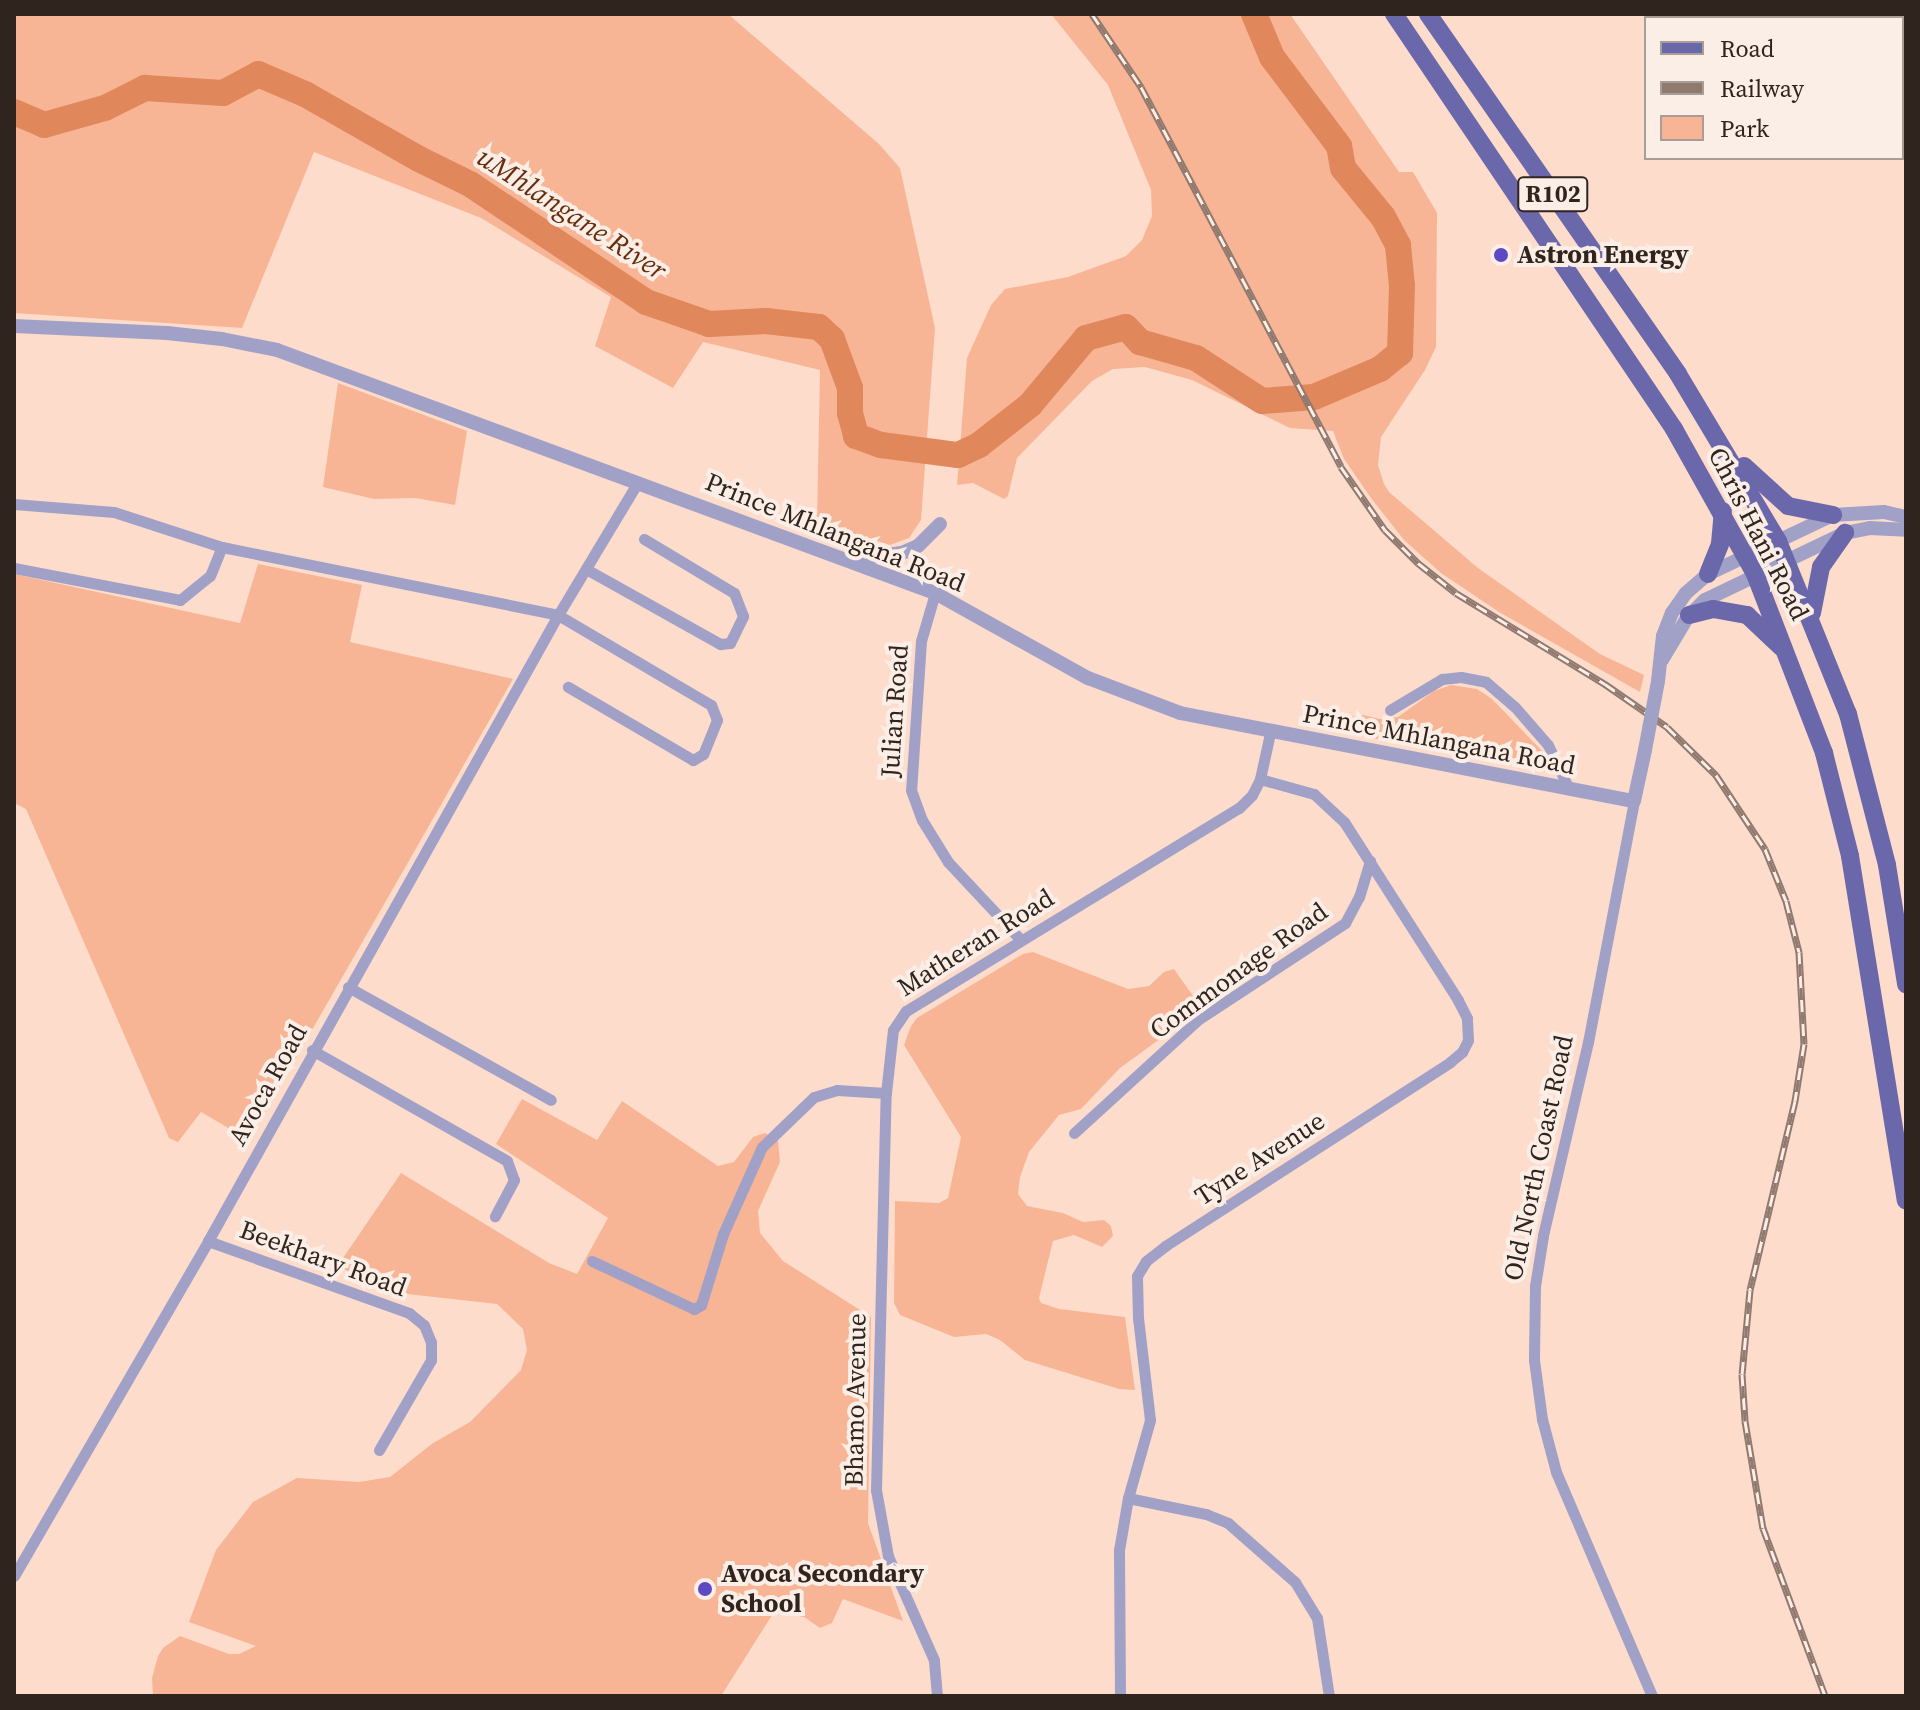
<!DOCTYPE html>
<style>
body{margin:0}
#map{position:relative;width:1920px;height:1710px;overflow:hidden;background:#fddccc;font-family:"Source Serif 4",serif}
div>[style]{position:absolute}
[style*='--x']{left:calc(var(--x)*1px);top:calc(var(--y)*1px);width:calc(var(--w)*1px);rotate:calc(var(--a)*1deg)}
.green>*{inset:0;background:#f8b595}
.river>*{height:26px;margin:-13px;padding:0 13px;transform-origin:13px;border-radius:13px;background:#e0875b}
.minor>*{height:11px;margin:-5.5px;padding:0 5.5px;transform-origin:5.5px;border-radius:5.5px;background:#a1a1c7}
.tertiary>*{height:14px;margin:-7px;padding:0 7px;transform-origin:7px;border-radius:7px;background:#a1a1c7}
.primary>*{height:18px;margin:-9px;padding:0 9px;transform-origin:9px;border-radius:9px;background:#6b67ab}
.rail>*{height:7px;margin-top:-3.5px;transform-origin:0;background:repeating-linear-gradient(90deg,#fbeee7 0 12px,#907a70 0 24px);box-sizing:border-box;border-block:2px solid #907a70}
.tertiary-bridge>*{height:14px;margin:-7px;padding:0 7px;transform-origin:7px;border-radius:7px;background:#a1a1c7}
.dots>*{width:22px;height:22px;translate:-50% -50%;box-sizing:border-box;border:4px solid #fbeee7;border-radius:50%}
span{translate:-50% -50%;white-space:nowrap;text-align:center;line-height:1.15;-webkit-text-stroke:8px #fbeee7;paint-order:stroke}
.shield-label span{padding:2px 6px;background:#fbeee7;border:2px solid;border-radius:6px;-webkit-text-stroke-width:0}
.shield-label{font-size:24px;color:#30241e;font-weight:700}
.poi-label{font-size:26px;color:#30241e;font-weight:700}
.left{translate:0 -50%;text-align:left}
.street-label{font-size:26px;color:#30241e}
.water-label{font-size:28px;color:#672e0e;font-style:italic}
.frame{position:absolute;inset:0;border:16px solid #30241e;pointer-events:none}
.legend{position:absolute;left:1644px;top:16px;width:260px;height:144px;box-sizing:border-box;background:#fbeee7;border:2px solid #aa9d97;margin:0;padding:10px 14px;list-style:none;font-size:24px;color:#30241e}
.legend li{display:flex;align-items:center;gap:16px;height:40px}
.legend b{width:40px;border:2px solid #aa9d97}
</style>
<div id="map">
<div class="green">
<i style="clip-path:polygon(14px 14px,728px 14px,879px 144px,900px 168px,935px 328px,921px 520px,909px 538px,890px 545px,817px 522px,820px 370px,703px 342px,673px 388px,595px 346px,611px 297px,481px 218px,314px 152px,242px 328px,14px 313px)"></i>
<i style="clip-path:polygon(1051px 14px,1290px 14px,1399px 172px,1413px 172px,1437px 213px,1436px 347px,1425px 370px,1381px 437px,1378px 465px,1384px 484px,1389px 492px,1478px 568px,1600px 654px,1644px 675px,1640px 692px,1499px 612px,1441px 573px,1404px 540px,1371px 498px,1344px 459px,1333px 431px,1290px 428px,1192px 380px,1145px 367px,1113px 369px,1092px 381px,1017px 458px,1008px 496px,1004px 499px,973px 483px,957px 485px,967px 358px,991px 305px,1005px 289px,1068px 277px,1126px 256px,1142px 240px,1152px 216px,1151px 190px,1108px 85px)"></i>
<i style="clip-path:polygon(338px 383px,467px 431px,455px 505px,415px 498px,374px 499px,323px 487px)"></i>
<i style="clip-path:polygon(258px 564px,362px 585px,350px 642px,513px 679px,249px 1140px,201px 1112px,178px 1142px,169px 1138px,26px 809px,14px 803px,14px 574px,240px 623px)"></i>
<i style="clip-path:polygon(1451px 685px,1477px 689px,1492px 699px,1546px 755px,1557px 774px,1326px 729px,1348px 717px,1363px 715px,1380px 719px,1398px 717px,1434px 691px)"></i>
<i style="clip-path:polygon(1033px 952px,1128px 989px,1149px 986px,1164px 972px,1174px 969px,1198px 1003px,1197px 1012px,1120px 1068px,1081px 1109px,1059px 1115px,1029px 1152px,1020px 1177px,1018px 1194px,1027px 1206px,1063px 1213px,1083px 1222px,1104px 1220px,1111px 1226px,1113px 1236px,1102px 1247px,1074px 1235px,1053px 1241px,1039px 1298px,1041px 1303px,1059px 1309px,1125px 1317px,1135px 1390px,1119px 1389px,1025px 1360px,1000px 1340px,986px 1334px,954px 1337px,900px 1315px,894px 1303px,895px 1201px,939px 1203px,948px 1198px,961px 1137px,904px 1045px,911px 1026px,917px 1018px,1023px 954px)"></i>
<i style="clip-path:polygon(522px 1099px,597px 1140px,622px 1101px,718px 1166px,734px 1162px,753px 1137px,765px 1133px,778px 1140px,780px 1162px,758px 1211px,760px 1233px,783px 1261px,871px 1317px,868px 1523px,903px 1621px,843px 1599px,832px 1623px,820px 1628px,804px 1617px,774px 1612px,721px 1696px,153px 1696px,152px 1678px,158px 1656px,163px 1648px,180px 1636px,229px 1654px,239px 1654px,256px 1646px,189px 1622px,216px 1550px,253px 1502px,297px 1478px,359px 1482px,390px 1477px,433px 1443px,470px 1422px,521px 1370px,527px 1350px,523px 1329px,497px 1304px,398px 1293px,356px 1279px,339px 1264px,401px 1173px,549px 1263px,577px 1274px,608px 1218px,496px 1144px)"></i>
</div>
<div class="river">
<i style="--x:14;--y:112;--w:33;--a:23"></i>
<i style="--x:44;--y:125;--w:63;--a:-15.6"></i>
<i style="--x:105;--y:108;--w:45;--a:-26.6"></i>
<i style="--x:145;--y:88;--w:78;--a:3.7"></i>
<i style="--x:223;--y:93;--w:40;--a:-28"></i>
<i style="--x:258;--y:74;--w:51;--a:23.1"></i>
<i style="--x:305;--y:94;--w:131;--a:29.7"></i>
<i style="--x:419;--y:159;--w:57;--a:26.1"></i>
<i style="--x:470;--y:184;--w:212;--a:33.8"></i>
<i style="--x:646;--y:302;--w:67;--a:19.2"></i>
<i style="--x:709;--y:324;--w:57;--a:-3"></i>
<i style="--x:766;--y:321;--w:53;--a:6.5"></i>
<i style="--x:819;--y:327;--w:18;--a:43"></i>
<i style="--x:832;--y:339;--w:52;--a:69.8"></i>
<i style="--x:850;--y:388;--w:25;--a:90"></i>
<i style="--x:850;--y:413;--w:24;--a:75"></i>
<i style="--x:856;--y:436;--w:27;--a:20"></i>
<i style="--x:881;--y:445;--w:78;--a:7.4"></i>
<i style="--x:958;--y:455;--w:23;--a:-25"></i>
<i style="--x:979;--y:445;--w:65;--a:-38.1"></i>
<i style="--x:1030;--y:405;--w:87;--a:-50.1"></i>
<i style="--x:1086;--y:338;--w:41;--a:-15.4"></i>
<i style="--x:1126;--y:327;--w:21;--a:47"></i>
<i style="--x:1140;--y:342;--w:58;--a:15.9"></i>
<i style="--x:1196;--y:358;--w:79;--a:33.1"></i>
<i style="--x:1262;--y:401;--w:52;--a:-4.4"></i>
<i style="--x:1314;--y:397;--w:72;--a:-23"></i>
<i style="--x:1380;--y:369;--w:26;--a:-39"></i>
<i style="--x:1400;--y:353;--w:67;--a:-88.3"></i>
<i style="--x:1402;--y:286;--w:41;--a:-95.6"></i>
<i style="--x:1398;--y:245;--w:32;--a:-118"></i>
<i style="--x:1383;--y:217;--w:63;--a:-129.2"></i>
<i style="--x:1343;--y:168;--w:22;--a:-100"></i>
<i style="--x:1339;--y:146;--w:111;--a:-127"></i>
<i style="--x:1272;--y:57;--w:47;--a:-112.7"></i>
</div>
<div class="minor">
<i style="--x:14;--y:504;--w:100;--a:4.6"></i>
<i style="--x:114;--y:512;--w:114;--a:18"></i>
<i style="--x:222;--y:547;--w:343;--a:11.4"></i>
<i style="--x:558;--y:615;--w:178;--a:30.5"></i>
<i style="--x:711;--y:705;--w:16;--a:68"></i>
<i style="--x:717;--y:720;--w:37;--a:112"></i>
<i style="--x:703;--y:754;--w:12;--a:149"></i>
<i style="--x:693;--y:760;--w:145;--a:-149.7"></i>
<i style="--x:14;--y:568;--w:169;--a:10.9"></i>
<i style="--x:180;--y:600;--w:38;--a:-39"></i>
<i style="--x:210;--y:576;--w:31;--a:-68"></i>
<i style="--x:586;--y:569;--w:154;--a:29.2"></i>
<i style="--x:720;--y:644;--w:10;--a:-6"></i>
<i style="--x:730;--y:643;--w:30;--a:-64"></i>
<i style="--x:743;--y:616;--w:25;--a:-111"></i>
<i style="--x:734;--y:593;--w:105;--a:-149"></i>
<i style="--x:935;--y:593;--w:50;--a:106.3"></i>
<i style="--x:921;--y:641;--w:149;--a:93.8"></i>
<i style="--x:911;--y:790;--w:32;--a:70"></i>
<i style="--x:922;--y:820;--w:49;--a:58.2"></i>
<i style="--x:948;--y:862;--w:105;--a:46.9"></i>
<i style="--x:1390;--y:710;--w:61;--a:-30.8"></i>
<i style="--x:1442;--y:679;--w:19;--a:-6"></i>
<i style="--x:1461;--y:677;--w:25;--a:11"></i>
<i style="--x:1486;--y:682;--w:38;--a:41"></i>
<i style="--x:1515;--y:707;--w:50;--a:49"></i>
<i style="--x:1548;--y:745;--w:49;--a:64.5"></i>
<i style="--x:1634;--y:801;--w:245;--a:100.8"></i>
<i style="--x:1588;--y:1042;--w:199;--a:103.1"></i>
<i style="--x:1543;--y:1236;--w:51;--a:99.1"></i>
<i style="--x:1535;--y:1286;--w:74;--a:90.8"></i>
<i style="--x:1534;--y:1360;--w:60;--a:82.3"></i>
<i style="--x:1542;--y:1419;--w:55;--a:75.2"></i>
<i style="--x:1556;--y:1472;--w:244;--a:66.8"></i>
<i style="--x:348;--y:987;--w:232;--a:29.1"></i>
<i style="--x:312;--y:1050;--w:224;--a:29.6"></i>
<i style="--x:507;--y:1161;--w:20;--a:70"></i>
<i style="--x:514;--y:1180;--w:41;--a:117.8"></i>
<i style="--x:1074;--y:1133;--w:169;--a:-42.4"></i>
<i style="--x:1199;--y:1019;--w:175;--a:-33.3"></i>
<i style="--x:1345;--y:923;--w:30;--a:-62"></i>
<i style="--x:1359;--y:897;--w:38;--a:-73"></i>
<i style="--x:208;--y:1241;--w:214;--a:19.7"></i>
<i style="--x:409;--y:1313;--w:19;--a:39"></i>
<i style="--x:424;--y:1325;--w:18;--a:68"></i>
<i style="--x:431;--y:1342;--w:18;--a:90"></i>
<i style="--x:431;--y:1360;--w:104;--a:120"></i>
<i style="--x:592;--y:1261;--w:113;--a:25.2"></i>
<i style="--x:694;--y:1309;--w:8;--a:-30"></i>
<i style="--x:701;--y:1305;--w:74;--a:-72.8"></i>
<i style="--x:723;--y:1234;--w:95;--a:-65.9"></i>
<i style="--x:762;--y:1147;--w:72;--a:-43.9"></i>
<i style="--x:814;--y:1097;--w:24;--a:-17"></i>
<i style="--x:837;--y:1090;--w:49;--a:3.5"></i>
<i style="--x:1128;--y:1498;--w:80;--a:11.6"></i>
<i style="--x:1206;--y:1514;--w:24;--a:22"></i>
<i style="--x:1228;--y:1523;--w:89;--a:41.4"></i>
<i style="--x:1295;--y:1582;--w:42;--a:58.6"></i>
<i style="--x:1317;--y:1618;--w:79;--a:81.3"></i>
<i style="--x:14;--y:1576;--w:387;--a:-59.9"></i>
<i style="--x:208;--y:1241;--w:717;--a:-60.79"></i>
<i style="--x:558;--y:615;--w:155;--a:-59"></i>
<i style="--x:937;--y:1696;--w:36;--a:-95"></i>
<i style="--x:934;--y:1660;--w:114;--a:-113.9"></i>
<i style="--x:888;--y:1556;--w:67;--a:-100.3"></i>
<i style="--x:876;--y:1490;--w:397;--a:-88.6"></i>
<i style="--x:886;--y:1093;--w:63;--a:-83.7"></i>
<i style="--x:893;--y:1030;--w:23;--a:-56"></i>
<i style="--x:906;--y:1011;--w:390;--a:-31.4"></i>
<i style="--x:1239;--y:808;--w:18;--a:-45"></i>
<i style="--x:1252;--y:795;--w:18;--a:-63"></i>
<i style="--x:1260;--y:779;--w:47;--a:-77.7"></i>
<i style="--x:1120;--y:1696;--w:146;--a:-90.4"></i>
<i style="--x:1119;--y:1550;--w:53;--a:-80.2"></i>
<i style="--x:1128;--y:1498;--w:81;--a:-74.2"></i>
<i style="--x:1150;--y:1420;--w:103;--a:-96.7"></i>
<i style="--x:1138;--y:1318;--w:42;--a:-91.4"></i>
<i style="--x:1137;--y:1276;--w:17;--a:-59"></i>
<i style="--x:1146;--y:1261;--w:24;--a:-38"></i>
<i style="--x:1165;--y:1246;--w:339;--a:-32.8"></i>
<i style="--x:1450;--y:1062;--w:16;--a:-40"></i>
<i style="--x:1462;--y:1052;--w:13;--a:-63"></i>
<i style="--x:1468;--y:1040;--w:22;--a:-93"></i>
<i style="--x:1467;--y:1018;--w:20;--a:-117"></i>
<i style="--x:1458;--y:1000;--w:211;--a:-122.6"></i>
<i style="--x:1344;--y:822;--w:41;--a:-137"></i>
<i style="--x:1314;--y:794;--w:56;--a:-164.5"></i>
</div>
<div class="tertiary">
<i style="--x:14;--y:326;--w:153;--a:2.6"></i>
<i style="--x:167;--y:333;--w:55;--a:6.2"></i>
<i style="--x:222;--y:339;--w:56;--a:11.3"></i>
<i style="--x:277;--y:350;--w:701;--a:20.27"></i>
<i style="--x:935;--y:593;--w:175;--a:29.1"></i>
<i style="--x:1088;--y:678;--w:98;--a:20.8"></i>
<i style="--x:1180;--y:713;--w:462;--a:11"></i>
<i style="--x:1634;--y:801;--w:52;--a:-77.8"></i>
<i style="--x:854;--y:559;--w:48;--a:-7.1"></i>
<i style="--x:902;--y:553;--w:17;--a:-24"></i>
<i style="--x:918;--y:546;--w:31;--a:-45"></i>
<i style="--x:1662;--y:660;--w:49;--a:-59.2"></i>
<i style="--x:1687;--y:618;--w:25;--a:-45"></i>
<i style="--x:1705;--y:600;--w:155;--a:-25.6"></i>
<i style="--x:1845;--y:533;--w:25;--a:-11"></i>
<i style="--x:1870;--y:528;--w:36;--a:3"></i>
<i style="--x:1658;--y:681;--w:45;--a:-83.7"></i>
<i style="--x:1663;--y:636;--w:25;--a:-69"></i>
<i style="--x:1672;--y:613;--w:24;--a:-55"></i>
<i style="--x:1686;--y:593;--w:29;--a:-41"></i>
<i style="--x:1708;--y:574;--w:138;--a:-25.3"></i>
<i style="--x:1833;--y:515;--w:51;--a:-3.4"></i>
<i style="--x:1884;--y:512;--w:23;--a:13"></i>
</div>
<div class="primary">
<i style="--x:1394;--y:14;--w:501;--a:55.99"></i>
<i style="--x:1674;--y:429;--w:166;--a:60.8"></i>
<i style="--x:1755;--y:574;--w:192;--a:68.9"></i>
<i style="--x:1824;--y:753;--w:106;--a:75.8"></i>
<i style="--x:1850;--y:856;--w:349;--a:80.8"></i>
<i style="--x:1428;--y:14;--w:438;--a:55.2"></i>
<i style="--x:1678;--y:374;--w:195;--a:59.1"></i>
<i style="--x:1778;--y:541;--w:187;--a:68"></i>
<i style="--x:1848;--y:714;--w:156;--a:75.5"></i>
<i style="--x:1887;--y:865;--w:121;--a:80.9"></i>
<i style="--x:1744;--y:466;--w:59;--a:42.3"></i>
<i style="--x:1788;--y:506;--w:46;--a:11.3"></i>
<i style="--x:1708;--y:574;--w:32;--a:-68"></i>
<i style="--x:1720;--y:544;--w:33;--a:-85"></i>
<i style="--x:1812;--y:613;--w:47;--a:-78.9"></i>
<i style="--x:1821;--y:567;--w:42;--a:-54.8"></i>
<i style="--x:1689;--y:615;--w:25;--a:-14"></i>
<i style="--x:1713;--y:609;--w:35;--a:10"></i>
<i style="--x:1747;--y:615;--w:47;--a:43.3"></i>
</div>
<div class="rail">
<i style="--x:1092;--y:14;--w:88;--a:56.1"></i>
<i style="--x:1141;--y:87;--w:429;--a:62.2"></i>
<i style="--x:1341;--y:467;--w:77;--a:55.1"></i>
<i style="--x:1385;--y:530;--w:47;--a:45"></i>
<i style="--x:1418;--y:563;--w:48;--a:38.3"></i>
<i style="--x:1456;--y:593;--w:175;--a:31.4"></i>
<i style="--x:1605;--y:684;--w:75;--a:34.7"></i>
<i style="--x:1667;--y:727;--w:69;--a:44.4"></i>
<i style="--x:1716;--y:775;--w:89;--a:56.5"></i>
<i style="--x:1765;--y:849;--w:56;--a:68"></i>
<i style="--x:1786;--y:901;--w:53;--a:75.7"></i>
<i style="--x:1799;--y:952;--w:92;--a:86.9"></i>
<i style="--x:1804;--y:1044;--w:58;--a:99"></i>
<i style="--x:1795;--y:1101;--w:194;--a:103.4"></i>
<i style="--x:1750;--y:1290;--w:84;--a:95.4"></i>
<i style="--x:1742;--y:1374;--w:47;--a:86.3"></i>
<i style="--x:1745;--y:1421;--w:109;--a:80.5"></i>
<i style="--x:1763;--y:1528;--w:179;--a:69.7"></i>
</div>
<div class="tertiary-bridge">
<i style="--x:1645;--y:750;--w:70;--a:-79.3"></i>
</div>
<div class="dots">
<i style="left:1501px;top:255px;background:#5d49c2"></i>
<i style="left:705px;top:1589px;background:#5d49c2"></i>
</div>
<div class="shield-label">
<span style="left:1553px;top:194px">R102</span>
</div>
<div class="poi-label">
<span class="left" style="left:1517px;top:255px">Astron Energy</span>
<span class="left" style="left:721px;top:1589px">Avoca Secondary<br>School</span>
</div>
<div class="street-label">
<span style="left:835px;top:533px;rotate:22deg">Prince Mhlangana Road</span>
<span style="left:1758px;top:534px;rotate:63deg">Chris Hani Road</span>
<span style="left:895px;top:711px;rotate:-86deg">Julian Road</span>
<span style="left:1439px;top:740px;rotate:11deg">Prince Mhlangana Road</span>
<span style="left:976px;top:943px;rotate:-32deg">Matheran Road</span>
<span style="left:1239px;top:971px;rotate:-36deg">Commonage Road</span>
<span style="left:268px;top:1085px;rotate:-61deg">Avoca Road</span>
<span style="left:1539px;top:1158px;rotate:-78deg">Old North Coast Road</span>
<span style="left:1260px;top:1159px;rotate:-33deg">Tyne Avenue</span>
<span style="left:323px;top:1259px;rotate:20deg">Beekhary Road</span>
<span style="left:856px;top:1400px;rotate:-89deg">Bhamo Avenue</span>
</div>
<div class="water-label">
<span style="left:572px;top:213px;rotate:33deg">uMhlangane River</span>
</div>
<div class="frame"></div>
<ul class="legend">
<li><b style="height:10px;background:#6b67ab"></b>Road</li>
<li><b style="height:10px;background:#907a70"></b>Railway</li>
<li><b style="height:22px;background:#f8b595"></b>Park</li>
</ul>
</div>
